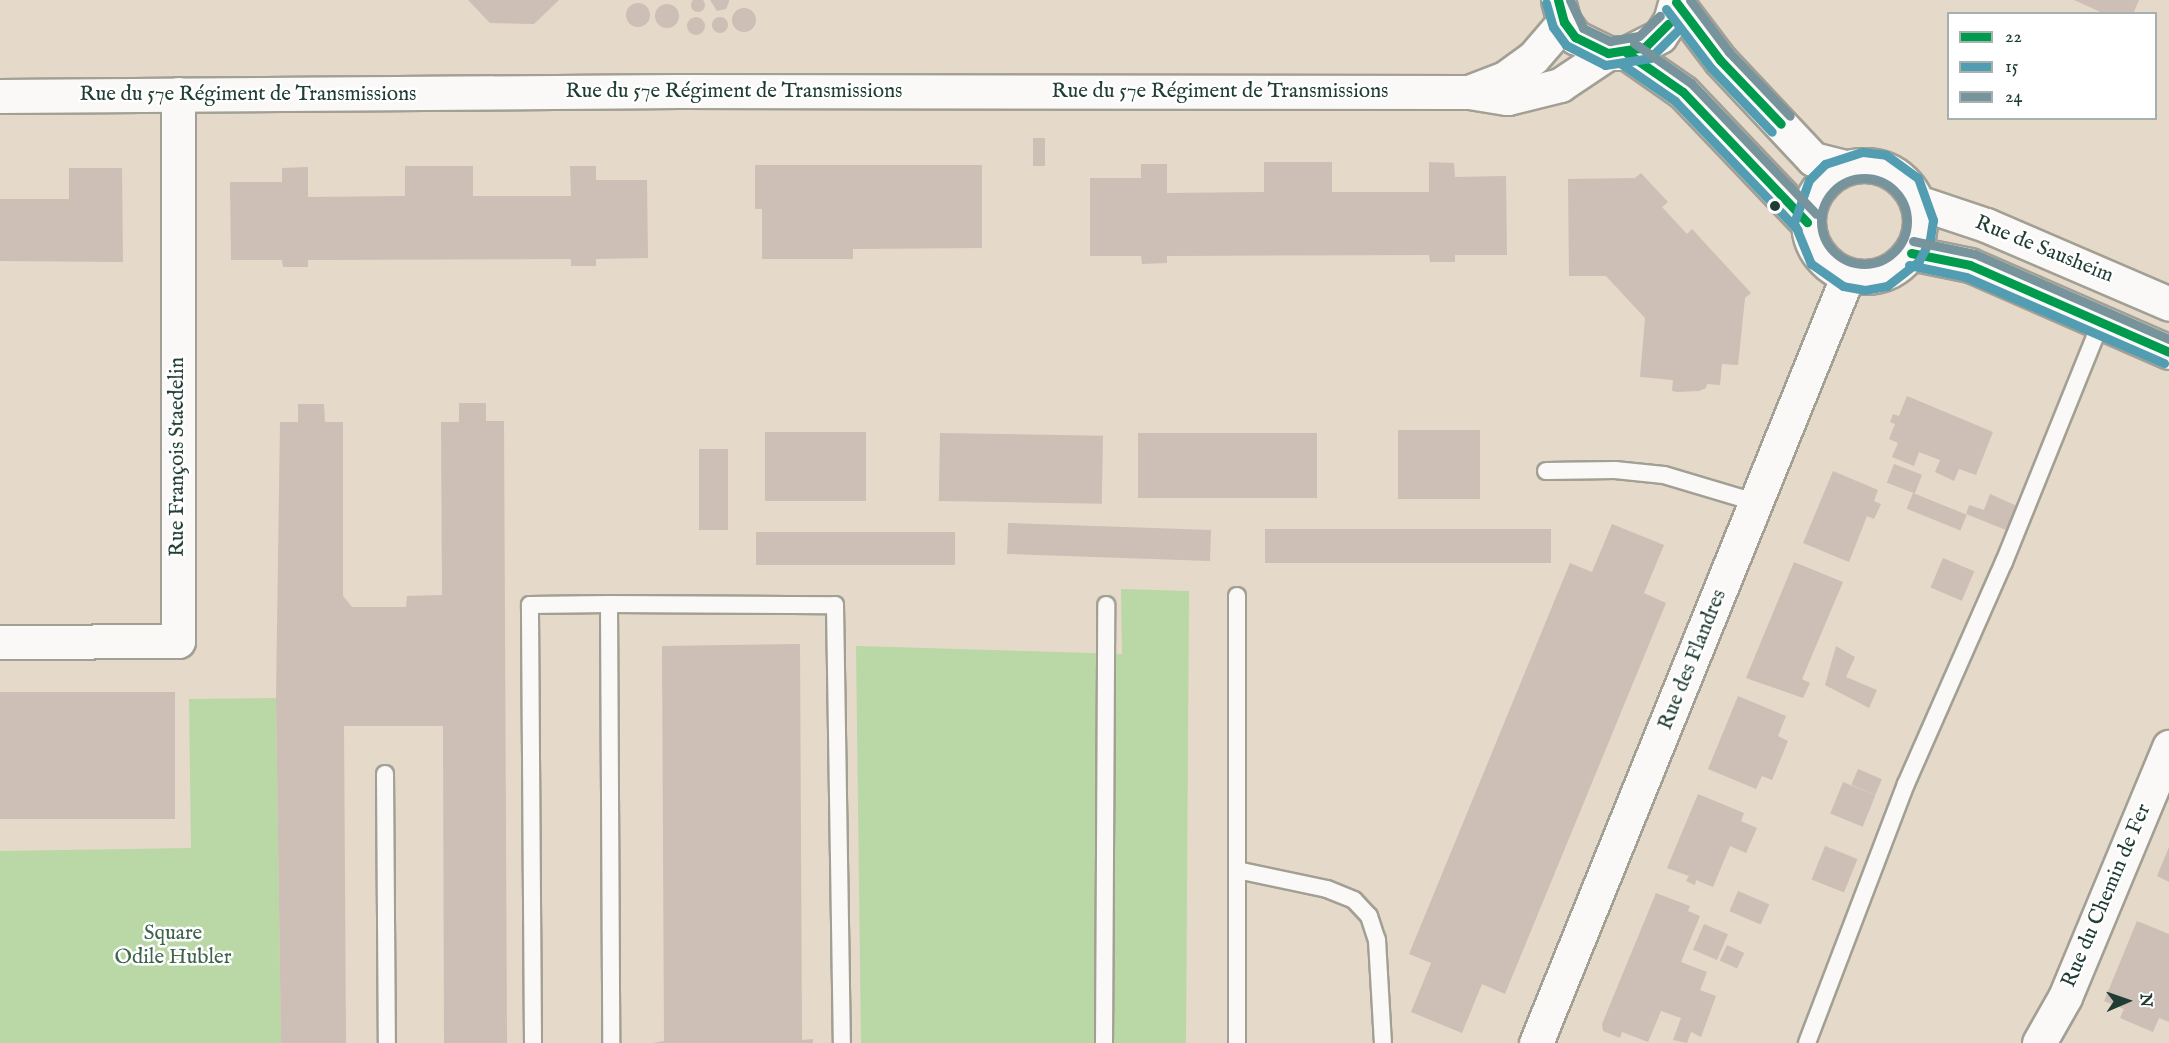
<!DOCTYPE html>
<meta charset="utf-8">
<style>
body{margin:0}
#map{position:relative;width:2169px;height:1043px;overflow:hidden;background:#e5d9c9;font-family:"IM FELL English",serif}
div>[style]{position:absolute}
[style*='--x']{left:calc(var(--x)*1px);top:calc(var(--y)*1px);width:calc(var(--w)*1px);rotate:calc(var(--a)*1deg)}
.green>*{inset:0;background:#bad7a6}
.building>*{inset:0;background:#cdbeb6;transform-origin:0 0}
.round{border-radius:50%}
.roads{filter:drop-shadow(2px 0 #a29f94) drop-shadow(-2px 0 #a29f94) drop-shadow(0 2px #a29f94) drop-shadow(0 -2px #a29f94)}
.lane>*{height:16px;margin:-8px;padding:0 8px;transform-origin:8px;border-radius:8px;background:#fbf9f7}
.street>*{height:33px;margin:-16.5px;padding:0 16.5px;transform-origin:16.5px;border-radius:16.5px;background:#fbf9f7}
.secondary>*{height:33px;margin:-16.5px;padding:0 16.5px;transform-origin:16.5px;border-radius:16.5px;background:#fbf9f7}
.secondary>.ring{margin:-16.5px;padding:0;box-sizing:content-box;background:none;border:33px solid #fbf9f7;border-radius:50%}
.bus-1>*{height:9px;margin:-4.5px;padding:0 4.5px;transform-origin:4.5px;border-radius:4.5px;background:#009b4e}
.bus-2>*{height:9px;margin:-4.5px;padding:0 4.5px;transform-origin:4.5px;border-radius:4.5px;background:#539db2}
.bus-3>*{height:9px;margin:-4.5px;padding:0 4.5px;transform-origin:4.5px;border-radius:4.5px;background:#77939c}
.bus-3>.ring{margin:-4.5px;padding:0;box-sizing:content-box;background:none;border:9px solid #77939c;border-radius:50%}
.dots>*{width:16px;height:16px;translate:-50% -50%;box-sizing:border-box;border:3px solid #fff;border-radius:50%}
span{translate:-50% -50%;white-space:nowrap;text-align:center;line-height:1.15;-webkit-text-stroke:5px #fff;paint-order:stroke}
.street-label{font-size:21px;color:#1f3d34}
.park-label{font-size:21px;color:#3d634a}
.legend{position:absolute;left:1947px;top:12px;width:210px;height:108px;box-sizing:border-box;background:#fff;border:2px solid #a5b1ae;margin:0;padding:8px 10px;list-style:none;font-size:18px;color:#1f3d34}
.legend li{display:flex;align-items:center;gap:12px;height:30px}
.legend b{width:30px;border:2px solid #a5b1ae}
.north{position:absolute;left:2097px;top:971px;width:60px;height:60px;-webkit-text-stroke:4px #fff;paint-order:stroke;rotate:88deg;font-size:16px;font-weight:700;line-height:24px;text-align:center;color:#1f3d34}
.north::after{content:'';display:block;margin:auto;width:21px;height:27px;background:#1f3d34;clip-path:polygon(50% 0,100% 100%,50% 72%,0 100%)}
</style>
<div id="map">
<div class="green">
<i style="clip-path:polygon(1121px 589px,1189px 591px,1186px 1043px,861px 1043px,856px 646px,1122px 654px)"></i>
<i style="clip-path:polygon(276px 698px,281px 1043px,0 1043px,0 851px,191px 848px,189px 699px)"></i>
</div>
<div class="building">
<i class="round" style="left:691px;top:-2px;width:14px;height:14px"></i>
<i style="clip-path:polygon(468px 0,559px 0,534px 24px,490px 23px)"></i>
<i style="clip-path:polygon(710px 0,729px 0,729px 2px,726px 9px,717px 11px)"></i>
<i style="clip-path:polygon(2074px 0,2139px 0,2133px 14px,2105px 14px)"></i>
<i class="round" style="left:626px;top:3px;width:24px;height:24px"></i>
<i class="round" style="left:655px;top:4px;width:24px;height:24px"></i>
<i class="round" style="left:732px;top:8px;width:24px;height:24px"></i>
<i class="round" style="left:687px;top:17px;width:18px;height:18px"></i>
<i class="round" style="left:712px;top:17px;width:16px;height:16px"></i>
<i style="left:1033px;top:138px;width:12px;height:28px"></i>
<i style="clip-path:polygon(1264px 162px,1332px 162px,1332px 192px,1429px 192px,1429px 162px,1454px 163px,1455px 177px,1506px 176px,1507px 255px,1455px 255px,1455px 262px,1430px 262px,1429px 255px,1167px 256px,1167px 263px,1142px 264px,1141px 256px,1090px 256px,1090px 178px,1141px 178px,1141px 164px,1167px 164px,1167px 193px,1264px 192px)"></i>
<i style="clip-path:polygon(755px 165px,982px 165px,982px 248px,853px 249px,853px 259px,762px 259px,762px 209px,755px 209px)"></i>
<i style="clip-path:polygon(405px 166px,473px 166px,473px 196px,571px 196px,570px 166px,596px 166px,596px 180px,647px 180px,648px 258px,596px 259px,596px 266px,571px 266px,571px 259px,308px 260px,308px 267px,283px 267px,282px 260px,231px 260px,230px 182px,282px 182px,282px 168px,308px 167px,308px 197px,405px 196px)"></i>
<i style="clip-path:polygon(69px 168px,122px 168px,123px 262px,0 261px,0 199px,69px 199px)"></i>
<i style="clip-path:polygon(1641px 173px,1668px 202px,1662px 207px,1687px 234px,1692px 229px,1751px 293px,1745px 298px,1738px 365px,1722px 364px,1720px 385px,1707px 384px,1706px 388px,1699px 391px,1677px 392px,1672px 391px,1673px 380px,1640px 377px,1645px 318px,1606px 276px,1569px 276px,1568px 179px,1635px 178px)"></i>
<i style="clip-path:polygon(1907px 396px,1993px 432px,1976px 475px,1959px 469px,1954px 481px,1935px 472px,1940px 460px,1919px 452px,1914px 466px,1892px 457px,1898px 443px,1889px 439px,1895px 424px,1890px 422px,1893px 414px,1899px 416px)"></i>
<i style="clip-path:polygon(459px 403px,486px 403px,486px 421px,504px 421px,507px 1043px,444px 1043px,443px 726px,344px 726px,346px 1043px,281px 1043px,276px 698px,280px 422px,298px 422px,298px 404px,324px 404px,325px 422px,343px 422px,343px 596px,352px 607px,406px 607px,407px 596px,442px 595px,441px 422px,459px 422px)"></i>
<i style="left:1398px;top:430px;width:82px;height:69px"></i>
<i style="left:765px;top:432px;width:101px;height:69px"></i>
<i style="left:940px;top:433px;width:163px;height:68px;rotate:1deg"></i>
<i style="left:1138px;top:433px;width:179px;height:65px"></i>
<i style="left:699px;top:449px;width:29px;height:81px"></i>
<i style="left:1894px;top:464px;width:30px;height:20px;rotate:21deg"></i>
<i style="clip-path:polygon(1833px 471px,1878px 490px,1874px 501px,1881px 504px,1874px 519px,1867px 516px,1849px 562px,1803px 543px)"></i>
<i style="left:1913px;top:493px;width:58px;height:17px;rotate:22deg"></i>
<i style="clip-path:polygon(1990px 494px,2017px 506px,2006px 530px,1966px 514px,1969px 505px,1984px 510px)"></i>
<i style="clip-path:polygon(1612px 524px,1664px 545px,1644px 593px,1666px 603px,1505px 994px,1482px 984px,1462px 1033px,1411px 1012px,1431px 963px,1409px 954px,1570px 563px,1592px 572px)"></i>
<i style="left:1265px;top:529px;width:286px;height:34px"></i>
<i style="left:1211px;top:530px;width:31px;height:203px;rotate:92deg"></i>
<i style="left:756px;top:532px;width:199px;height:33px"></i>
<i style="left:1943px;top:558px;width:34px;height:32px;rotate:23deg"></i>
<i style="clip-path:polygon(1794px 562px,1843px 582px,1802px 679px,1810px 683px,1803px 698px,1746px 678px)"></i>
<i style="clip-path:polygon(800px 644px,802px 1040px,813px 1039px,813px 1043px,653px 1043px,664px 1041px,662px 646px)"></i>
<i style="clip-path:polygon(1836px 646px,1855px 657px,1846px 677px,1877px 690px,1869px 708px,1825px 685px)"></i>
<i style="left:0;top:692px;width:175px;height:127px"></i>
<i style="clip-path:polygon(1738px 696px,1786px 716px,1778px 736px,1788px 741px,1772px 780px,1762px 776px,1756px 789px,1708px 769px)"></i>
<i style="left:1858px;top:769px;width:26px;height:17px;rotate:23deg"></i>
<i style="left:1843px;top:782px;width:35px;height:34px;rotate:22deg"></i>
<i style="clip-path:polygon(1698px 794px,1744px 813px,1741px 821px,1757px 828px,1746px 853px,1730px 846px,1713px 887px,1696px 880px,1695px 885px,1686px 881px,1689px 876px,1667px 868px)"></i>
<i style="left:1825px;top:846px;width:35px;height:36px;rotate:22deg"></i>
<i style="clip-path:polygon(2169px 847px,2169px 882px,2157px 876px)"></i>
<i style="left:1738px;top:891px;width:34px;height:22px;rotate:23deg"></i>
<i style="clip-path:polygon(1656px 893px,1690px 906px,1688px 911px,1700px 916px,1681px 962px,1707px 972px,1700px 990px,1716px 996px,1701px 1037px,1691px 1032px,1687px 1043px,1673px 1040px,1681px 1018px,1661px 1011px,1648px 1042px,1622px 1032px,1620px 1038px,1603px 1031px,1602px 1024px)"></i>
<i style="clip-path:polygon(2137px 921px,2169px 934px,2169px 1022px,2159px 1018px,2153px 1032px,2120px 1018px,2124px 1009px,2104px 1001px)"></i>
<i style="left:1704px;top:924px;width:26px;height:28px;rotate:23deg"></i>
<i style="left:1727px;top:945px;width:19px;height:17px;rotate:25deg"></i>
</div>
<div class="roads">
<div class="lane">
<i style="--x:1546;--y:471;--w:69;--a:-0.8"></i>
<i style="--x:1615;--y:470;--w:49;--a:5.8"></i>
<i style="--x:1664;--y:475;--w:98;--a:16.6"></i>
<i style="--x:609;--y:604;--w:439;--a:89.7"></i>
<i style="--x:385;--y:774;--w:269;--a:89.6"></i>
<i style="--x:1237;--y:870;--w:92;--a:11.9"></i>
<i style="--x:1327;--y:889;--w:29;--a:22"></i>
<i style="--x:1354;--y:900;--w:22;--a:47"></i>
<i style="--x:1369;--y:916;--w:25;--a:72"></i>
<i style="--x:1377;--y:940;--w:103;--a:86.7"></i>
<i style="--x:533;--y:1043;--w:438;--a:-90.4"></i>
<i style="--x:530;--y:605;--w:79;--a:-0.7"></i>
<i style="--x:609;--y:604;--w:226;--a:0.3"></i>
<i style="--x:835;--y:605;--w:438;--a:89.1"></i>
<i style="--x:1104;--y:1043;--w:438;--a:-89.7"></i>
<i style="--x:1237;--y:1043;--w:447;--a:-90"></i>
<i style="--x:1807;--y:1043;--w:277;--a:-69.1"></i>
<i style="--x:1906;--y:784;--w:243;--a:-66.2"></i>
<i style="--x:2004;--y:562;--w:259;--a:-68"></i>
</div>
<div class="street">
<i style="--x:0;--y:642;--w:178;--a:-0.3"></i>
<i style="--x:178;--y:641;--w:547;--a:-90"></i>
<i style="--x:2039;--y:1043;--w:53;--a:-60.5"></i>
<i style="--x:2065;--y:997;--w:271;--a:-67.4"></i>
</div>
<div class="secondary">
<i style="--x:1558;--y:0;--w:23;--a:75"></i>
<i style="--x:1564;--y:22;--w:19;--a:54"></i>
<i style="--x:1575;--y:37;--w:37;--a:26"></i>
<i style="--x:1608;--y:53;--w:19;--a:0"></i>
<i style="--x:1627;--y:53;--w:37;--a:-27"></i>
<i style="--x:1660;--y:36;--w:18;--a:-56"></i>
<i style="--x:1670;--y:21;--w:22;--a:-74"></i>
<i style="--x:1676;--y:2;--w:73;--a:52.8"></i>
<i style="--x:1720;--y:60;--w:136;--a:46.8"></i>
<i style="--x:1813;--y:159;--w:34;--a:14"></i>
<i style="--x:1627;--y:53;--w:68;--a:34.9"></i>
<i style="--x:1683;--y:92;--w:180;--a:46.4"></i>
<i style="--x:1469;--y:92;--w:39;--a:-21"></i>
<i style="--x:1505;--y:78;--w:34;--a:-36"></i>
<i style="--x:1533;--y:58;--w:48;--a:-49.3"></i>
<i style="--x:0;--y:96;--w:679;--a:-0.42"></i>
<i style="--x:679;--y:91;--w:790;--a:0.07"></i>
<i style="--x:1469;--y:92;--w:39;--a:9"></i>
<i style="--x:1508;--y:98;--w:54;--a:-14"></i>
<i style="--x:1560;--y:85;--w:58;--a:-33.7"></i>
<i class="ring" style="left:1808px;top:165px;width:79px;height:79px"></i>
<i style="--x:1917;--y:202;--w:73;--a:18.4"></i>
<i style="--x:1986;--y:225;--w:199;--a:23.3"></i>
<i style="--x:1911;--y:253;--w:60;--a:11.5"></i>
<i style="--x:1970;--y:265;--w:217;--a:23.6"></i>
<i style="--x:1536;--y:1043;--w:829;--a:-67.89"></i>
</div>
</div>
<div class="bus-1">
<i style="--x:1558;--y:0;--w:23;--a:75"></i>
<i style="--x:1564;--y:22;--w:19;--a:54"></i>
<i style="--x:1575;--y:37;--w:37;--a:26"></i>
<i style="--x:1608;--y:53;--w:37;--a:-9"></i>
<i style="--x:1645;--y:47;--w:33;--a:-45"></i>
<i style="--x:1676;--y:2;--w:73;--a:52.8"></i>
<i style="--x:1720;--y:60;--w:88;--a:46.4"></i>
<i style="--x:1627;--y:53;--w:68;--a:34.9"></i>
<i style="--x:1683;--y:92;--w:180;--a:46.4"></i>
<i style="--x:1911;--y:253;--w:60;--a:11.5"></i>
<i style="--x:1970;--y:265;--w:217;--a:23.6"></i>
</div>
<div class="bus-2">
<i style="--x:1546;--y:3;--w:25;--a:74"></i>
<i style="--x:1553;--y:27;--w:22;--a:54"></i>
<i style="--x:1566;--y:45;--w:44;--a:27.1"></i>
<i style="--x:1605;--y:65;--w:46;--a:-8.8"></i>
<i style="--x:1650;--y:58;--w:37;--a:-45"></i>
<i style="--x:1666;--y:9;--w:74;--a:52.7"></i>
<i style="--x:1711;--y:68;--w:88;--a:46.4"></i>
<i style="--x:1620;--y:63;--w:67;--a:34.6"></i>
<i style="--x:1675;--y:101;--w:178;--a:46.4"></i>
<i style="--x:1795;--y:220;--w:42;--a:-70.7"></i>
<i style="--x:1809;--y:180;--w:23;--a:-45"></i>
<i style="--x:1825;--y:164;--w:40;--a:-18"></i>
<i style="--x:1863;--y:152;--w:23;--a:7"></i>
<i style="--x:1886;--y:155;--w:39;--a:36"></i>
<i style="--x:1918;--y:178;--w:45;--a:70.3"></i>
<i style="--x:1933;--y:220;--w:20;--a:99"></i>
<i style="--x:1930;--y:240;--w:24;--a:118"></i>
<i style="--x:1919;--y:261;--w:41;--a:142"></i>
<i style="--x:1887;--y:286;--w:22;--a:170"></i>
<i style="--x:1865;--y:290;--w:22;--a:-170"></i>
<i style="--x:1843;--y:286;--w:39;--a:-145"></i>
<i style="--x:1811;--y:264;--w:42;--a:-112.3"></i>
<i style="--x:1909;--y:265;--w:58;--a:11.9"></i>
<i style="--x:1966;--y:277;--w:216;--a:23.5"></i>
</div>
<div class="bus-3">
<i style="--x:1570;--y:0;--w:31;--a:65"></i>
<i style="--x:1583;--y:28;--w:30;--a:26"></i>
<i style="--x:1610;--y:41;--w:29;--a:-10"></i>
<i style="--x:1639;--y:36;--w:29;--a:-44"></i>
<i style="--x:1690;--y:0;--w:65;--a:53.1"></i>
<i style="--x:1729;--y:52;--w:88;--a:46.4"></i>
<i style="--x:1634;--y:43;--w:70;--a:35.1"></i>
<i style="--x:1691;--y:83;--w:181;--a:46.3"></i>
<i class="ring" style="left:1821px;top:178px;width:77px;height:77px"></i>
<i style="--x:1913;--y:241;--w:63;--a:11.8"></i>
<i style="--x:1975;--y:254;--w:212;--a:23.7"></i>
</div>
<div class="dots">
<i style="left:1775px;top:206px;background:#1f3d34"></i>
</div>
<div class="street-label">
<span style="left:734px;top:92px">Rue du 57e Régiment de Transmissions</span>
<span style="left:1220px;top:92px">Rue du 57e Régiment de Transmissions</span>
<span style="left:248px;top:95px">Rue du 57e Régiment de Transmissions</span>
<span style="left:2044px;top:250px;rotate:22deg">Rue de Sausheim</span>
<span style="left:178px;top:457px;rotate:-90deg">Rue François Staedelin</span>
<span style="left:1693px;top:660px;rotate:-68deg">Rue des Flandres</span>
<span style="left:2107px;top:896px;rotate:-67deg">Rue du Chemin de Fer</span>
</div>
<div class="park-label">
<span style="left:173px;top:946px">Square<br>Odile Hubler</span>
</div>
<ul class="legend">
<li><b style="height:8px;background:#009b4e"></b>22</li>
<li><b style="height:8px;background:#539db2"></b>15</li>
<li><b style="height:8px;background:#77939c"></b>24</li>
</ul>
<div class="north">N</div>
</div>
